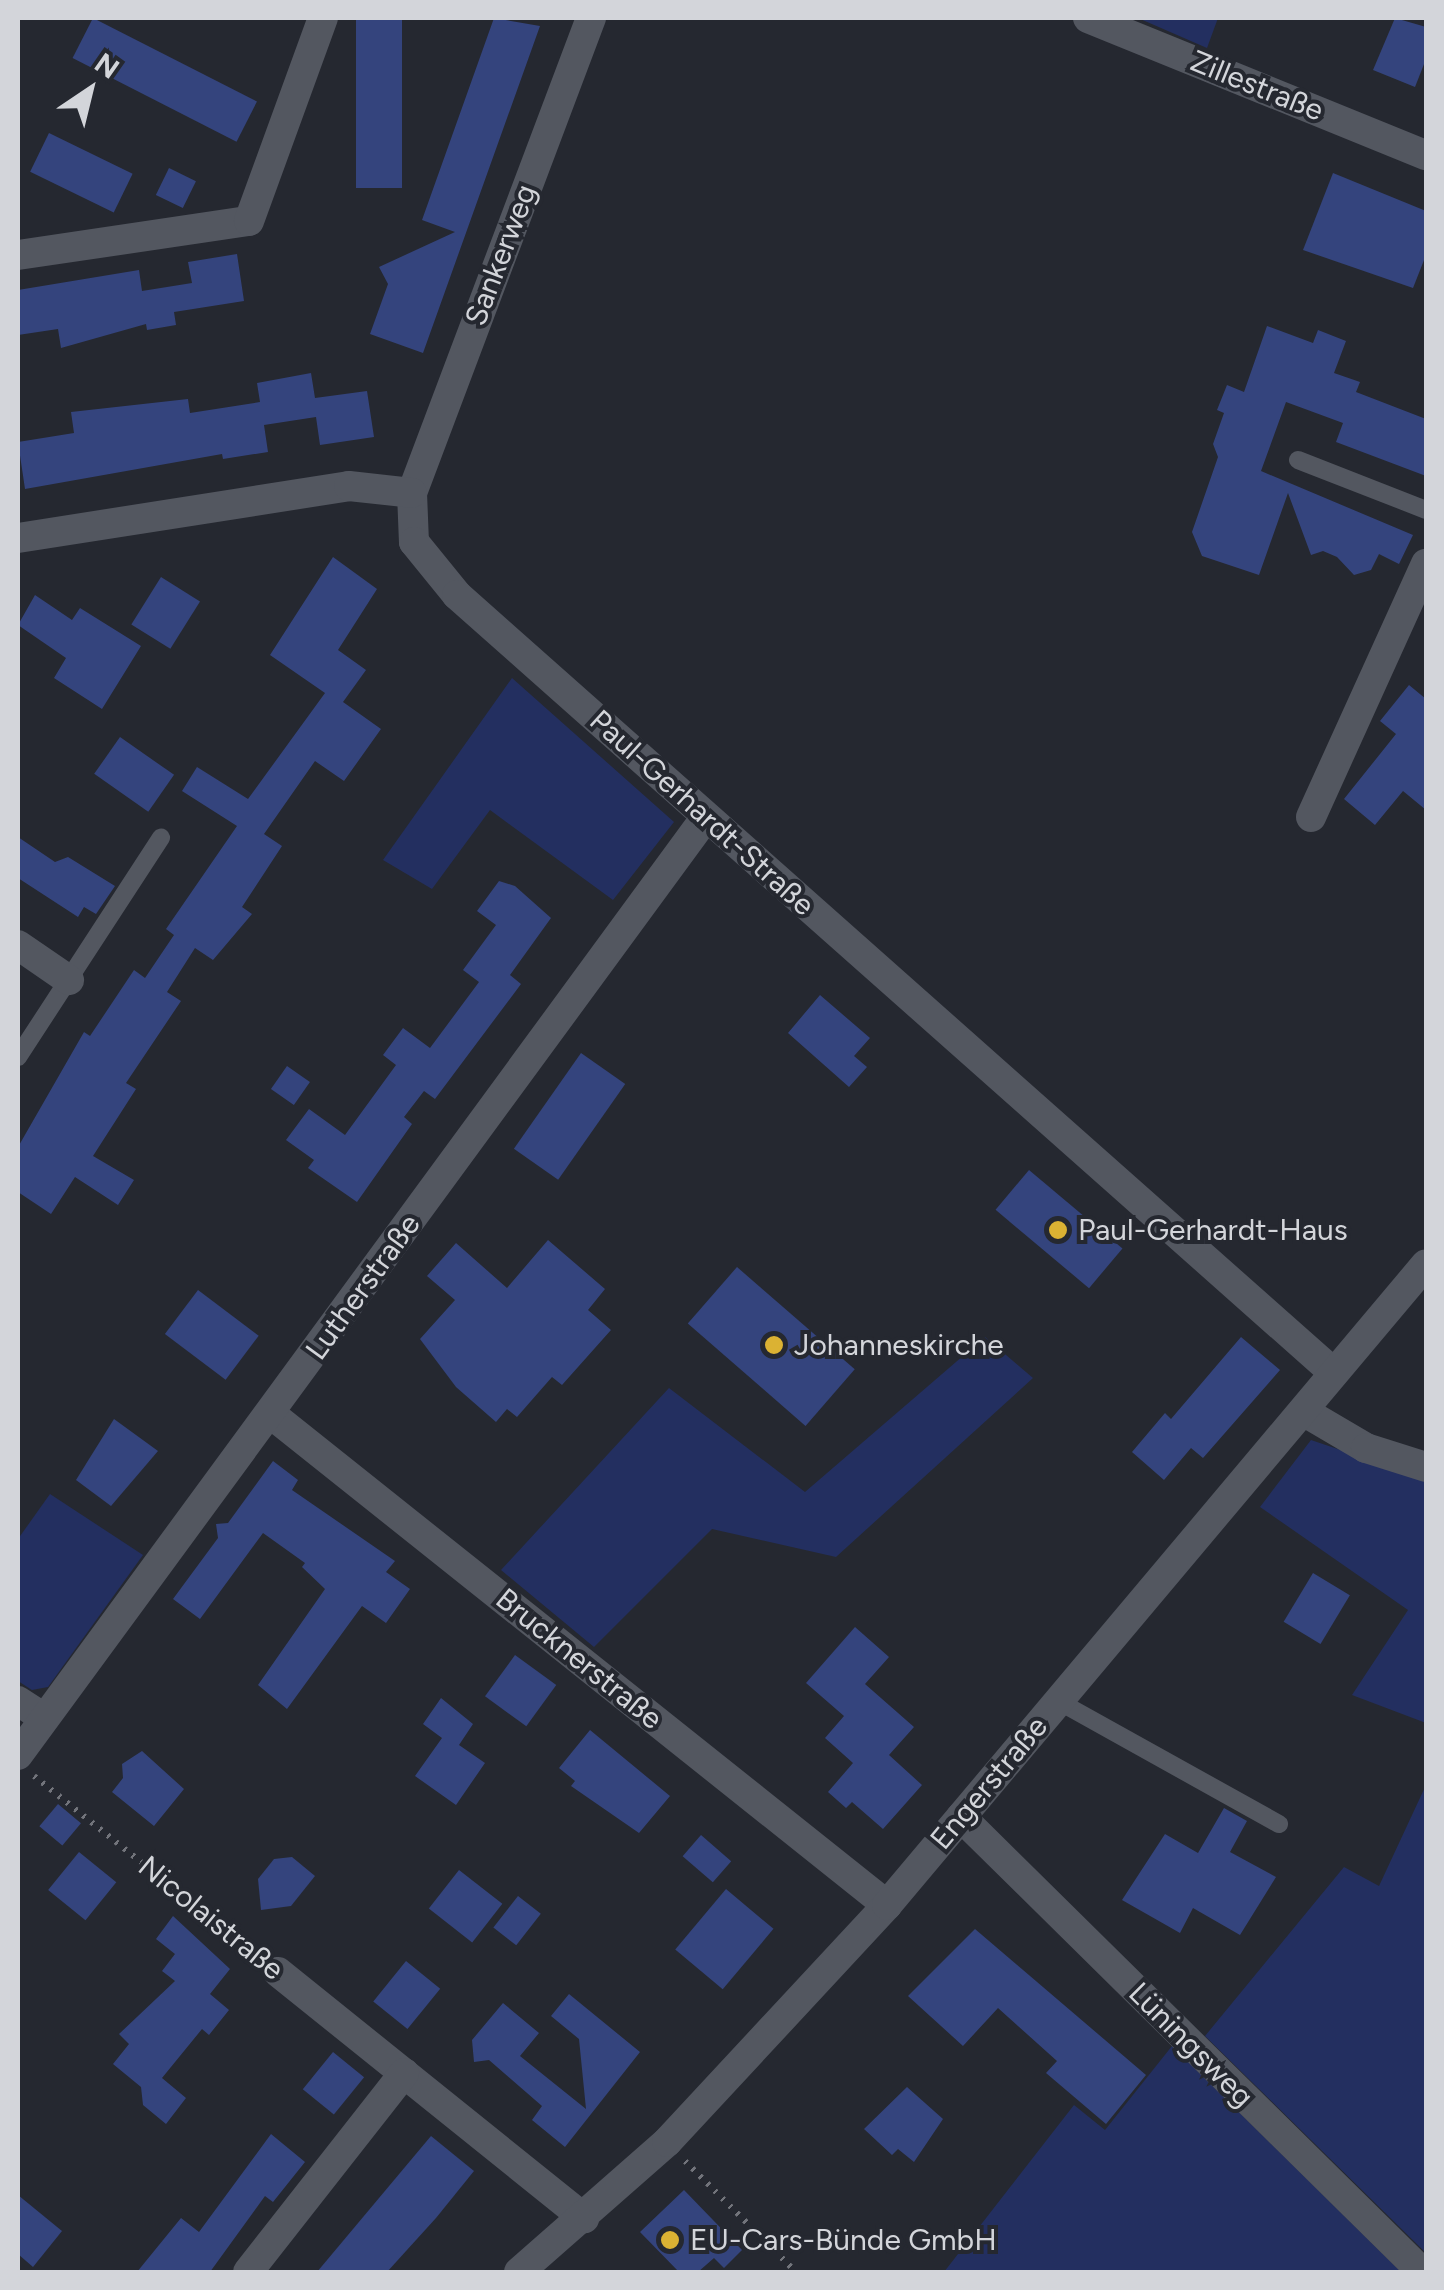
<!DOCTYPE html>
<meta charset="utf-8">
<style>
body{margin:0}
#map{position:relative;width:1444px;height:2290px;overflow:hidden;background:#252830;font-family:Figtree,sans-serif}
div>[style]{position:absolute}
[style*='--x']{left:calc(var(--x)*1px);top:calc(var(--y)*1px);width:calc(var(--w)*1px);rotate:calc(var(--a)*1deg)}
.green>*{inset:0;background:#232f60}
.building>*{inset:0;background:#34447d;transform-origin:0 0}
.path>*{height:6px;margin-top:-3px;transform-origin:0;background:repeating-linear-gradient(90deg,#72747b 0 2.5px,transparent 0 10.5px)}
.lane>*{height:18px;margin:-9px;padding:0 9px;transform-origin:9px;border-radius:9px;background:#535760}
.street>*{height:30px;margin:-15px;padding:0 15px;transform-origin:15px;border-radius:15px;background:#535760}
.secondary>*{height:30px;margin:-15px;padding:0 15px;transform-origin:15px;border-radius:15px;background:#535760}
.dots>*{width:28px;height:28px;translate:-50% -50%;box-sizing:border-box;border:5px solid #252830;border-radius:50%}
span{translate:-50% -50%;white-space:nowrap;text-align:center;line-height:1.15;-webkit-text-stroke:8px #252830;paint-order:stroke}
.street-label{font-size:30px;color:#d3d5da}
.poi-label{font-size:30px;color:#d3d5da}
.left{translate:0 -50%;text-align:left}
.frame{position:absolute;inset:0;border:20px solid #d3d5da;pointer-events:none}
.north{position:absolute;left:40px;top:40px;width:100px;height:100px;-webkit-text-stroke:8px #252830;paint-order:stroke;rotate:35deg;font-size:28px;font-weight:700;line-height:40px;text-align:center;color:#d3d5da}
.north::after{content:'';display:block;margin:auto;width:35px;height:45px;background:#d3d5da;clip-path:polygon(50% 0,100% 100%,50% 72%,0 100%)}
</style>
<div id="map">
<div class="green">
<i style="clip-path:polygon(1138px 18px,1218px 18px,1207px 48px)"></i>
<i style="clip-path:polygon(512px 678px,674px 822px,613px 900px,490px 810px,432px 889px,383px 860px)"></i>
<i style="clip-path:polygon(985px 1337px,1033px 1378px,836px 1557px,712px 1529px,594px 1647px,501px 1570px,669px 1388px,805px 1492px)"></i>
<i style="clip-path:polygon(1311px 1440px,1426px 1479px,1426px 1723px,1352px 1695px,1408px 1610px,1260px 1507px)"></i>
<i style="clip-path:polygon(50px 1494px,143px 1555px,48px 1687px,32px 1690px,18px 1681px,18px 1539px)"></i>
<i style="clip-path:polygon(1426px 1785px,1426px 2253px,1205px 2036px,1344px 1867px,1379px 1886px)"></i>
<i style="clip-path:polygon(1172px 2046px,1401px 2272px,944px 2272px,1074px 2105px,1105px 2130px)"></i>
</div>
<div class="building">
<i style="left:93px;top:18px;width:184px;height:45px;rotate:27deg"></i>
<i style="left:356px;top:18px;width:46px;height:170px"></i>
<i style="clip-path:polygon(494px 18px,540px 26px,423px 353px,370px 334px,388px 284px,379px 267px,455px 232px,422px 220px)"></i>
<i style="clip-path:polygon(1395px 18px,1426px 27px,1426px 59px,1415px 87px,1373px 70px)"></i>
<i style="left:49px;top:133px;width:93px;height:43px;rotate:26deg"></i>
<i style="left:169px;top:168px;width:30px;height:30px;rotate:26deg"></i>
<i style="clip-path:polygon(1333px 173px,1426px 211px,1426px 255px,1413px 288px,1303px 250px)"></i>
<i style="clip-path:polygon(237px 254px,244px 301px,174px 312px,176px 325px,147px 330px,146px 324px,61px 348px,58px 329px,18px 335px,18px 290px,139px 270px,142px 291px,192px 283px,188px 262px)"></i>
<i style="clip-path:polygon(1267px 326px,1313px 343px,1318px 330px,1346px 341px,1334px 373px,1360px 382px,1356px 392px,1426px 419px,1426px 476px,1336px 442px,1343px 423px,1286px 402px,1261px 471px,1413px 535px,1399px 564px,1379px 554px,1371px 570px,1354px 575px,1337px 557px,1323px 551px,1311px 555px,1288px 493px,1259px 575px,1202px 556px,1192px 532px,1218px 457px,1213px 444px,1224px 413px,1217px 410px,1227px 385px,1244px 392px)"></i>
<i style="clip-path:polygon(311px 373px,315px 398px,367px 391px,374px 437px,320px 445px,316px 417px,264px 425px,268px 452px,223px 459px,222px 454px,25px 489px,18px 442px,74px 433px,71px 412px,188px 399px,190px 413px,260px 402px,257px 383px)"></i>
<i style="clip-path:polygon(333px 557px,377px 589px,338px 650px,366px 670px,343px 702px,381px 729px,344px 781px,315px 761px,264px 834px,282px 846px,242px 907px,252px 914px,213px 960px,195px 948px,167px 992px,181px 1001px,126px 1083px,136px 1089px,93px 1156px,134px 1180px,118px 1205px,75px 1177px,51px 1214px,18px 1192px,18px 1147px,84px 1032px,90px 1036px,134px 970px,145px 978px,174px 935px,166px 929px,237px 826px,182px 791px,197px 767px,248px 799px,325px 693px,270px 655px)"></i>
<i style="left:161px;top:577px;width:46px;height:56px;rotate:32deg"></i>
<i style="clip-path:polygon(35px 595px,72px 620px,80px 608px,141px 646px,102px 709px,54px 678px,66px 658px,18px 625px)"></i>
<i style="clip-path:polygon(1409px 685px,1426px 699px,1426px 810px,1403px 791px,1375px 825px,1344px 799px,1396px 734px,1380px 721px)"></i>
<i style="left:120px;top:737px;width:66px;height:45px;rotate:35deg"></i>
<i style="clip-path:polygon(18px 837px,55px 862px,68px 857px,115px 886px,96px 914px,84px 907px,78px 917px,18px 878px)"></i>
<i style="clip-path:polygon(499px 881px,515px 886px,551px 918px,510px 975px,521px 984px,435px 1099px,424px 1091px,404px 1117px,412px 1124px,357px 1202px,308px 1168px,314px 1160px,286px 1140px,309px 1109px,345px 1135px,396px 1065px,383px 1055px,403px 1028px,430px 1048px,479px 982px,463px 970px,496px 925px,477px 911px)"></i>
<i style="clip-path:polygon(820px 995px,870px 1038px,854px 1056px,867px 1067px,849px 1087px,788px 1033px)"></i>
<i style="left:581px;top:1053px;width:54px;height:117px;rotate:35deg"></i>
<i style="left:287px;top:1066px;width:28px;height:28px;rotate:35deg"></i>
<i style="left:1029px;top:1170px;width:122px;height:52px;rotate:40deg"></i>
<i style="clip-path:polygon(548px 1240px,605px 1289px,588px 1310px,611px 1330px,562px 1385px,552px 1377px,517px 1417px,507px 1409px,496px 1422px,456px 1387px,420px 1339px,455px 1300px,427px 1276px,456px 1243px,507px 1288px)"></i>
<i style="left:737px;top:1267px;width:156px;height:75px;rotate:41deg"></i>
<i style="left:198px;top:1290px;width:76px;height:55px;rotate:37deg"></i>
<i style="clip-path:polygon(1241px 1337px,1280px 1370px,1203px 1458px,1191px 1448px,1164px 1480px,1132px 1452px,1165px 1413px,1171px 1419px)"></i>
<i style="clip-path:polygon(114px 1419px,158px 1451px,111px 1506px,76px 1480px)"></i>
<i style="clip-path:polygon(273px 1461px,298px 1480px,292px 1490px,395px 1561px,386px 1572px,410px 1589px,386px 1623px,362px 1606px,287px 1709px,258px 1685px,325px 1589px,302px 1567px,305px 1563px,263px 1533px,200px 1619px,173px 1599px,218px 1538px,216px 1524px,228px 1523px)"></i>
<i style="left:1313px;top:1573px;width:43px;height:57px;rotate:31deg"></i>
<i style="clip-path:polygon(855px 1627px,889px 1657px,865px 1684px,914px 1727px,889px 1755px,922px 1785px,883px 1829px,852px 1802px,846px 1808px,828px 1792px,853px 1763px,825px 1738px,844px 1716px,806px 1683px)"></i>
<i style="left:515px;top:1655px;width:51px;height:51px;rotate:36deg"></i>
<i style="clip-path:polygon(441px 1698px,473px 1724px,459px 1745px,485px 1763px,456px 1805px,415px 1776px,442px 1738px,423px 1724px)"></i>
<i style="clip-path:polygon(590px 1730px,670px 1796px,639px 1833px,571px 1786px,575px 1781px,559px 1768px)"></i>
<i style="clip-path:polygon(142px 1751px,184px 1789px,154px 1826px,112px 1792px,123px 1778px,122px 1764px)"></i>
<i style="left:58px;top:1804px;width:30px;height:29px;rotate:40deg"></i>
<i style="clip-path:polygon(1224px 1808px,1247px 1821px,1230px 1852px,1276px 1877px,1240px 1935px,1193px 1908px,1180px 1933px,1122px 1900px,1165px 1834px,1198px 1853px)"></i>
<i style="left:701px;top:1835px;width:40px;height:28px;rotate:41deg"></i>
<i style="left:79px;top:1852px;width:48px;height:49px;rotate:39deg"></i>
<i style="clip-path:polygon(292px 1857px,315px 1876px,291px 1906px,261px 1910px,258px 1879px,274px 1859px)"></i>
<i style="left:459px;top:1870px;width:55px;height:49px;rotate:38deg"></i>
<i style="left:726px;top:1889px;width:62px;height:79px;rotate:40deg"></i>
<i style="left:518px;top:1896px;width:29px;height:40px;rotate:38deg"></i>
<i style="clip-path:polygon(173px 1916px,230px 1969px,210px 1994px,229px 2010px,209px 2035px,202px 2029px,162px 2078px,186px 2098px,166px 2124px,143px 2105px,141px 2087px,113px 2064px,129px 2044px,119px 2034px,175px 1981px,162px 1971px,175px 1954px,156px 1939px)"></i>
<i style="clip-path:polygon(975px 1929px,1146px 2075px,1106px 2124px,1046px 2073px,1057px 2061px,998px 2008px,963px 2046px,908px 1996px)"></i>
<i style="left:406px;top:1961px;width:44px;height:52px;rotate:39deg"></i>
<i style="clip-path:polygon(569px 1994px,640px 2052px,565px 2147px,532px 2120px,542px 2106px,489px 2060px,474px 2062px,472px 2040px,503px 2003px,539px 2033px,520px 2056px,586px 2109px,579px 2039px,551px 2016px)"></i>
<i style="left:333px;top:2052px;width:40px;height:48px;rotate:39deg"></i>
<i style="clip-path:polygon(907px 2087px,943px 2119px,914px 2162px,898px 2149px,892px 2155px,864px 2129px)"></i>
<i style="clip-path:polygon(271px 2134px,305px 2162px,273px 2202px,265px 2196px,210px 2272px,137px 2272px,181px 2218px,199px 2232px)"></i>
<i style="clip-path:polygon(431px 2136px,474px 2171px,436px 2218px,387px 2272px,317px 2272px)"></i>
<i style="clip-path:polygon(684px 2190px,742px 2250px,724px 2268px,714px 2258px,698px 2272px,679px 2272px,640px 2232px)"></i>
<i style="clip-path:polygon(18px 2195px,62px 2231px,33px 2267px,18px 2254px)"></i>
</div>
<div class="path">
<i style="--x:34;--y:1776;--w:287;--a:38.8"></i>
<i style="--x:685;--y:2161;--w:157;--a:45"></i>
</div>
<div class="lane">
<i style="--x:1298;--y:460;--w:137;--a:21.3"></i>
<i style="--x:18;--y:1057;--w:262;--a:-56.9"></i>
<i style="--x:1058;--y:1701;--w:253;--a:29.1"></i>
</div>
<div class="street">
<i style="--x:591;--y:18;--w:508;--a:110.65"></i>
<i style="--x:412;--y:493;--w:49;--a:87.7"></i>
<i style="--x:414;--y:542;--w:68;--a:50.9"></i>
<i style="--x:457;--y:595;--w:1172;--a:41.58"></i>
<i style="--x:1088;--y:18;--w:365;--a:22.1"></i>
<i style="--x:18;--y:255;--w:233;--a:-8.4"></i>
<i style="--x:249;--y:221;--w:216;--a:-70"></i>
<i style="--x:18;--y:538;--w:335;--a:-8.9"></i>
<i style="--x:349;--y:486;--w:63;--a:6.3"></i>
<i style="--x:1311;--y:817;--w:278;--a:-65.6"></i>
<i style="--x:18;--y:945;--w:62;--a:34.5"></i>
<i style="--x:1303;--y:1411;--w:73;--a:30.4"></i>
<i style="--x:1366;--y:1448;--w:63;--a:17.6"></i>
<i style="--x:271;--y:1414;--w:788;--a:38.56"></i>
<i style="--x:18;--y:1701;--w:31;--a:33"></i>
<i style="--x:18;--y:1755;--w:1163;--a:-53.74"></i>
<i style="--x:961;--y:1817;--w:648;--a:44.62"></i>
<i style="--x:278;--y:1972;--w:393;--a:38.8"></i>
<i style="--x:248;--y:2272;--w:253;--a:-51.9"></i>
</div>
<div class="secondary">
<i style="--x:519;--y:2272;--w:197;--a:-41.3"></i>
<i style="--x:667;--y:2142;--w:323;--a:-47.1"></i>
<i style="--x:887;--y:1905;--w:837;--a:-49.94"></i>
</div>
<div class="dots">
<i style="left:1058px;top:1230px;background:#dbb233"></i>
<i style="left:774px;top:1345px;background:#dbb233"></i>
<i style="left:670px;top:2240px;background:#dbb233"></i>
</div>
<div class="street-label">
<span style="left:1257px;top:86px;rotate:22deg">Zillestraße</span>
<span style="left:501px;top:255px;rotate:-69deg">Sankerweg</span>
<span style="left:702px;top:813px;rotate:42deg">Paul-Gerhardt-Straße</span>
<span style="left:363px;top:1287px;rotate:-54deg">Lutherstraße</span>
<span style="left:579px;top:1659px;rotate:39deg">Brucknerstraße</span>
<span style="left:989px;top:1783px;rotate:-50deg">Engerstraße</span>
<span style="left:211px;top:1918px;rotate:39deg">Nicolaistraße</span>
<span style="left:1191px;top:2045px;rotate:45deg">Lüningsweg</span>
</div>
<div class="poi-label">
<span class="left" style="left:1078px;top:1230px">Paul-Gerhardt-Haus</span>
<span class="left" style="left:794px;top:1345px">Johanneskirche</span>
<span class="left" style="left:690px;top:2240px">EU-Cars-Bünde GmbH</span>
</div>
<div class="frame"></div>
<div class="north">N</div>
</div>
